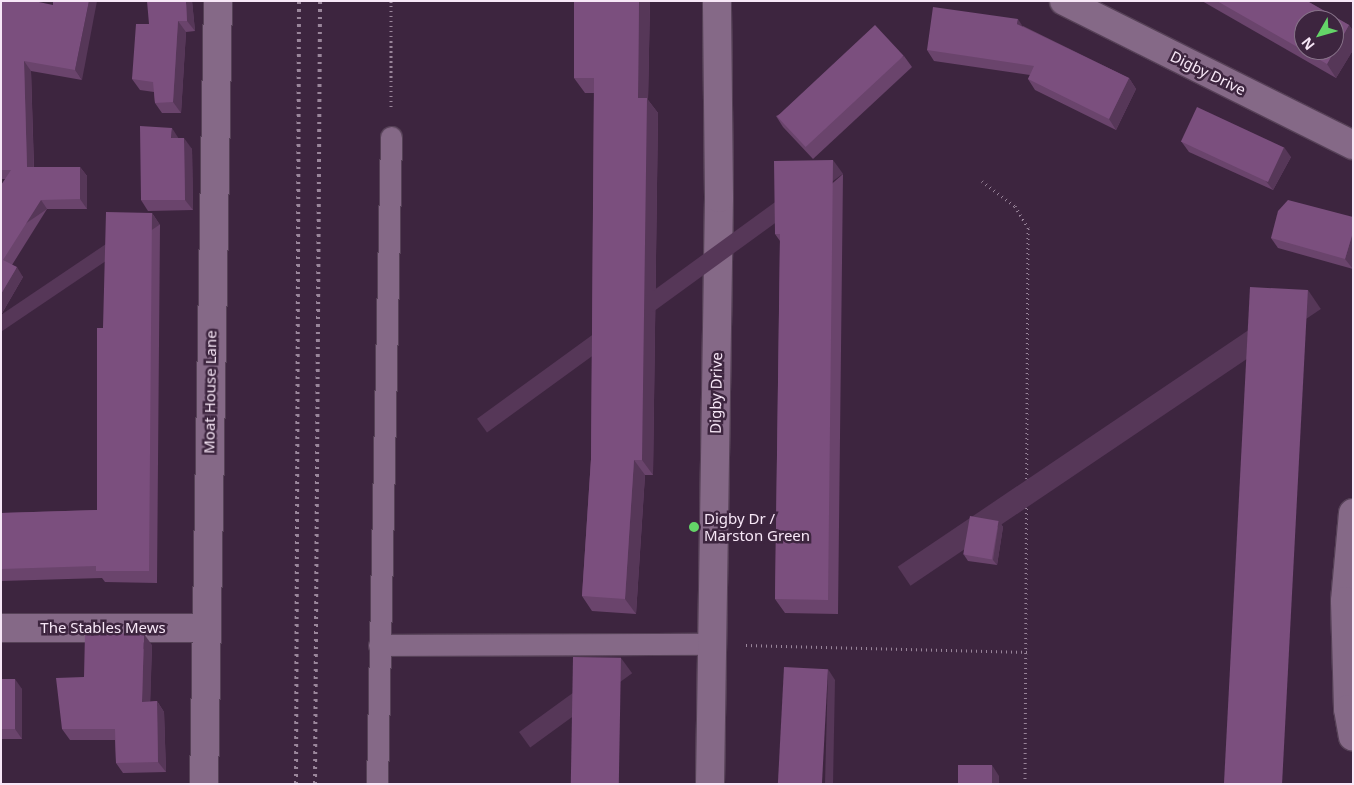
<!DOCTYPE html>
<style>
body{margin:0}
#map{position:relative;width:1354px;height:785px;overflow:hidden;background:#3d253f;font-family:"Noto Sans",sans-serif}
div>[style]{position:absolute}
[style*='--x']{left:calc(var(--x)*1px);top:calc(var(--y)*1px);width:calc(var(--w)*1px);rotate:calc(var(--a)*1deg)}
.path>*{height:3px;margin-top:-1.5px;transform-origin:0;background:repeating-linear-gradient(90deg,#99859a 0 1px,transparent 0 5px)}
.roads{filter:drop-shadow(1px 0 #564157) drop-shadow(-1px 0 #564157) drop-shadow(0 1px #564157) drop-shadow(0 -1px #564157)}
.lane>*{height:21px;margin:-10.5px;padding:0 10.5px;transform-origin:10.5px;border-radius:10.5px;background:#856987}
.street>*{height:28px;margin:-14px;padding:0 14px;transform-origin:14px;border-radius:14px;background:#856987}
.rail>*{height:4px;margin-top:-2px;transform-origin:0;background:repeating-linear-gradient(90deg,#9a869b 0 2.5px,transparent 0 7.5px)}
.wall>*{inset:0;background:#6a446c}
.shaded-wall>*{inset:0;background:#563758;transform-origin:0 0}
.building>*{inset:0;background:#7b4f7e;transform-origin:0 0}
.dots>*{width:14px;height:14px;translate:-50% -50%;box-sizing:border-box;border:2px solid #3d253f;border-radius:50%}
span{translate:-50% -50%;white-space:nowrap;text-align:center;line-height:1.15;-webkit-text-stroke:5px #3d253f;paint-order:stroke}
.street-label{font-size:15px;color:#f7e7f7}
.poi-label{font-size:15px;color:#f7e7f7}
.left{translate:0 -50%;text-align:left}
.frame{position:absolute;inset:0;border:2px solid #f7e7f7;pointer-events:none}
.north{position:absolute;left:1294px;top:10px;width:50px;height:50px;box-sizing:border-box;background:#3d253f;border:1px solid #877389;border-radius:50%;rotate:232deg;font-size:14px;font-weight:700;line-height:20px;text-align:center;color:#f7e7f7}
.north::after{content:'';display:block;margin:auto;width:18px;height:22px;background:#64d468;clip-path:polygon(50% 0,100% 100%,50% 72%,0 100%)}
</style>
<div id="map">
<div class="path">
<i style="--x:391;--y:1;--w:108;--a:90"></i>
<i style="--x:982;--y:181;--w:41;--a:37.1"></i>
<i style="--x:1015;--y:206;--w:26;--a:59"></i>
<i style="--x:1028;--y:228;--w:556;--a:90.31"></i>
<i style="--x:746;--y:645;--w:283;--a:1.4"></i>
</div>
<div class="roads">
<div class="lane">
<i style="--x:379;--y:645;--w:333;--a:-0.2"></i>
<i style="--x:377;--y:784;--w:647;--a:-88.76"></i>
</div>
<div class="street">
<i style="--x:1064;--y:1;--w:323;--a:26.5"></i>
<i style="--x:1353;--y:513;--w:88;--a:95.2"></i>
<i style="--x:1345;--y:601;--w:108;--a:88.4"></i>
<i style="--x:1348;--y:709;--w:28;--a:80"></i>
<i style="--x:1;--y:628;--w:205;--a:0"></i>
<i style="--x:204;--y:784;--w:783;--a:-88.98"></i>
<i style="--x:710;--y:784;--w:586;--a:-89.12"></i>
<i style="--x:719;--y:198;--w:197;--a:-90.6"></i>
</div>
</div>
<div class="rail">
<i style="--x:296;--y:784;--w:783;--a:-89.78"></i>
<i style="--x:315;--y:784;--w:783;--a:-89.63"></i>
</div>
<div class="wall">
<i style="clip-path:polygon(1px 1px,34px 1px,82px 80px,31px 71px,34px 167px,80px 167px,87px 176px,87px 209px,47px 209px,12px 265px,23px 277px,1px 315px,5px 179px,1px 179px)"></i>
<i style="clip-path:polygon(192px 1px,195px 31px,186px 32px,181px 113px,162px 113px,155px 103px,154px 92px,140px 90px,132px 79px,149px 24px)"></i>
<i style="clip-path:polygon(574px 1px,650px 1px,648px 100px,658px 113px,653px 475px,645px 475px,636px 614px,592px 611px,582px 596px,591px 459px,594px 93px,585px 93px,574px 78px)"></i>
<i style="clip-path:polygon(1202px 1px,1307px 1px,1349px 25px,1353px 31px,1353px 50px,1336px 78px)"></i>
<i style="clip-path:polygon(1023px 26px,1129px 78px,1136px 89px,1116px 130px,1035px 90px,1028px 79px,1030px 75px,934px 61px,927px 50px)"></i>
<i style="clip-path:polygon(904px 56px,912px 67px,813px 159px,783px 127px,776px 116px)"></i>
<i style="clip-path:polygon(179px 138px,192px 149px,193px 210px,148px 211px,141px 200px)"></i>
<i style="clip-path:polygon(1181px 141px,1291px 157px,1273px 190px,1189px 152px)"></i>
<i style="clip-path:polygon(843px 174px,838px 614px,785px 613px,775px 599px,780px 241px,775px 234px)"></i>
<i style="clip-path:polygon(152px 213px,160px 225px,157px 583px,105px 582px,102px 578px,1px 581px,1px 513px,97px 510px,103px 328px)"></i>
<i style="clip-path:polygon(1353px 217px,1353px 269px,1278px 248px,1271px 238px)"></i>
<i style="clip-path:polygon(999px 521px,1003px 527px,997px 565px,968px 561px,964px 555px)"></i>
<i style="clip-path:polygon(152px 645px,150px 702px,157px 701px,164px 712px,166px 772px,123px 773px,116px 763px,115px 740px,70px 740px,62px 729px,84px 677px)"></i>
<i style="clip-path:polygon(1px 679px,22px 689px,22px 739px,1px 739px)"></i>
</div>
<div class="shaded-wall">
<i style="clip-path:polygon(89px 1px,97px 1px,82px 80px,75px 70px)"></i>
<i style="clip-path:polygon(186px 1px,192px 1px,195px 31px,187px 21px)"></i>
<i style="clip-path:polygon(639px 1px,650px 1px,648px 100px,658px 113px,653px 475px,642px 460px,638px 98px)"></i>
<i style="clip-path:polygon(1018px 19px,1025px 30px,1017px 24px)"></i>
<i style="clip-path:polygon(178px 21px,186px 32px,181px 113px,173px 102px)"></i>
<i style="clip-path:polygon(1349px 25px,1353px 31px,1353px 50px,1336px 78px,1327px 64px)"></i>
<i style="clip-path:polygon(24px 61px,31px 71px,34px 176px,27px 167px)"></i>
<i style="clip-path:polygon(1129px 78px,1136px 89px,1116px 130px,1109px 119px)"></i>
<i style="clip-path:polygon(172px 128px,179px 139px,171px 138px)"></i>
<i style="clip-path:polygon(184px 138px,192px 149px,193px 210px,185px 200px)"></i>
<i style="clip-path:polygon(1284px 147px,1291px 157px,1273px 190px,1265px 180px)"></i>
<i style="left:833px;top:160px;width:17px;height:440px;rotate:54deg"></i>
<i style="clip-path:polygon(80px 167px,87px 176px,87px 209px,80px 199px)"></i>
<i style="left:41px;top:200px;width:11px;height:71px;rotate:56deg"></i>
<i style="left:152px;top:213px;width:14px;height:358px;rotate:56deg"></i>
<i style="clip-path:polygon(1353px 232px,1353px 269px,1345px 259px)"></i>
<i style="clip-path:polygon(17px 267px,23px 277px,1px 315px,1px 294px)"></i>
<i style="left:1308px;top:290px;width:23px;height:495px;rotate:56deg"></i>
<i style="clip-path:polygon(634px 460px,645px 475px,636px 614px,625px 599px)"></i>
<i style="clip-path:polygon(999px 521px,1003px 527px,997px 565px,993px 560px)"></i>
<i style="clip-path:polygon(144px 634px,152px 645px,150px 712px,142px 702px)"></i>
<i style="left:621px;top:658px;width:19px;height:126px;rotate:54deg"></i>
<i style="clip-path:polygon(828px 669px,835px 680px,833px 784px,825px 784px)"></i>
<i style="clip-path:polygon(15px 679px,22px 689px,22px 739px,15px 729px)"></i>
<i style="clip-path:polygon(157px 701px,164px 712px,166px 772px,158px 762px)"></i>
<i style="clip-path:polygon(992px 765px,999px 776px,999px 784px,992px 784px)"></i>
</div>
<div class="building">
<i style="clip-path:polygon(1px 1px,34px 1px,53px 5px,53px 1px,89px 1px,75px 70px,24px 61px,27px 167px,80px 167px,80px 199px,41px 200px,3px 260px,17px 267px,1px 294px,1px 185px,11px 170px,1px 170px)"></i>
<i style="clip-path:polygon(147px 1px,186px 1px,187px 21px,178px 21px,173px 102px,155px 103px,153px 82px,132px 79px,136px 24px,149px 24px)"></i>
<i style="clip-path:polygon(574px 1px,639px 1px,638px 98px,647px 98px,642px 460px,634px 460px,625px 599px,582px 596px,591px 459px,594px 78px,574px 78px)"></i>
<i style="clip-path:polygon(evenodd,1217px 1px,1307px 1px,1349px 25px,1327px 64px,1217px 1px,1304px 20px,1334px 20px,1334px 50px,1304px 50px,1304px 20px)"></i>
<i style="clip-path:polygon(933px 7px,1018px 19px,1017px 24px,1129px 78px,1109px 119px,1028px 79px,1034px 66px,927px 50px)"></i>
<i style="left:875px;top:25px;width:42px;height:134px;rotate:47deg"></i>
<i style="left:1197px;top:107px;width:96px;height:38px;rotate:25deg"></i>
<i style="clip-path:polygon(140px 126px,172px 128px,171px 138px,184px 138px,185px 200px,141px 200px)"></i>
<i style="clip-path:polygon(833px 160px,828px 600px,775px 599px,780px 234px,775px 234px,774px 161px)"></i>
<i style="clip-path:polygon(1288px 200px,1353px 217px,1353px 232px,1345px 259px,1271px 238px,1278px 211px)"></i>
<i style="clip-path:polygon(106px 212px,152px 213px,149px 571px,96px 571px,96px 566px,1px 569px,1px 513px,97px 510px,97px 328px,103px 328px)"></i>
<i style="left:1250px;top:287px;width:58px;height:498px;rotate:3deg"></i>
<i style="left:970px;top:516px;width:29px;height:39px;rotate:10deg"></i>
<i style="clip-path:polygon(85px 633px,144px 634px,142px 702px,157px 701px,158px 762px,116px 763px,115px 729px,62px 729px,56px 678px,84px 677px)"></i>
<i style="left:573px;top:657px;width:48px;height:127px;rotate:1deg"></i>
<i style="left:784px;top:667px;width:44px;height:117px;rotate:3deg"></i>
<i style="left:1px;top:679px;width:14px;height:50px"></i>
<i style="left:958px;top:765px;width:34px;height:19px"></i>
</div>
<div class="dots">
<i style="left:694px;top:527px;background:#64d468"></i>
</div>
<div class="street-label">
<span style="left:1208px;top:73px;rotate:26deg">Digby Drive</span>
<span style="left:210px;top:392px;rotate:-89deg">Moat House Lane</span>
<span style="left:716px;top:393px;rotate:-89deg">Digby Drive</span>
<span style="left:103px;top:628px">The Stables Mews</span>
</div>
<div class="poi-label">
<span class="left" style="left:704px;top:527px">Digby Dr /<br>Marston Green</span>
</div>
<div class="frame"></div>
<div class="north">N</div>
</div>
